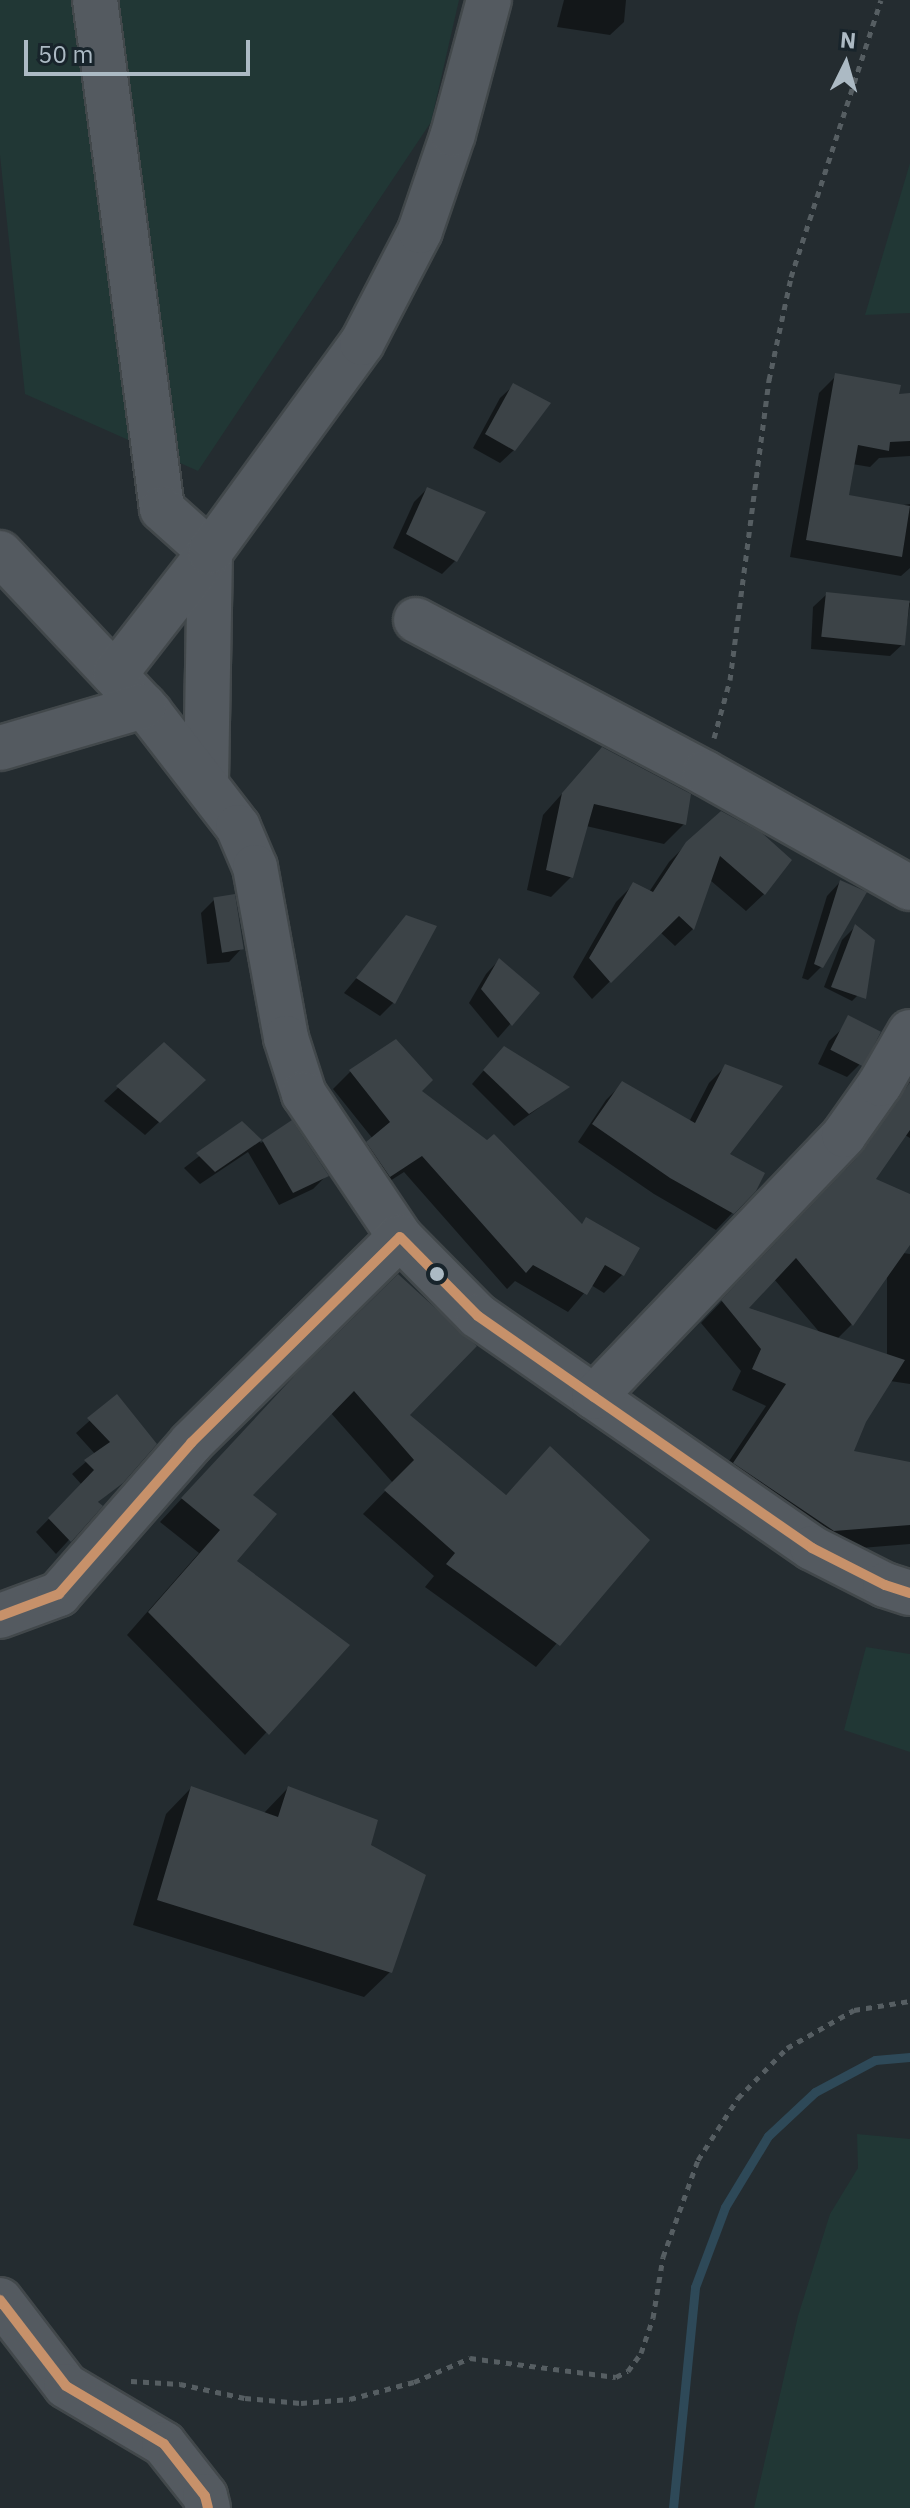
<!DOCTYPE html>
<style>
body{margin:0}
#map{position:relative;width:910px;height:2508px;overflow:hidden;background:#242c30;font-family:"IBM Plex Sans",sans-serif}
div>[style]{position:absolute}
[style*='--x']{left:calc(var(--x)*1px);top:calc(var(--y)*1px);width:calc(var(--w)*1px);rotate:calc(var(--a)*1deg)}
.green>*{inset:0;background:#213735}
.shadow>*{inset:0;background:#0007}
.stream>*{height:9px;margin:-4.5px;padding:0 4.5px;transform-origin:4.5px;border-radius:4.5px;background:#2e4958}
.building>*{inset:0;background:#3c4347;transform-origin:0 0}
.path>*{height:5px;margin-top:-2.5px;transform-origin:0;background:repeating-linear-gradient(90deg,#565e62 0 6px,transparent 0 12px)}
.roads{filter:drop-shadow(2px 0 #42484b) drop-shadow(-2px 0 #42484b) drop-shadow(0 2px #42484b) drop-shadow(0 -2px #42484b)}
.minor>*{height:44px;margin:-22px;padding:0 22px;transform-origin:22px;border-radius:22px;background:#545a60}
.bus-1>*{height:10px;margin:-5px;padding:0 5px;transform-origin:5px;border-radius:5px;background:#c7916a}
.dots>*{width:22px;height:22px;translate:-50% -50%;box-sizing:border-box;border:4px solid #18242b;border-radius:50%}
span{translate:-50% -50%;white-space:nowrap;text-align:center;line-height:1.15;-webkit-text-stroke:6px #18242b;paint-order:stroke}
.north{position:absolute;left:806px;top:24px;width:80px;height:80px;-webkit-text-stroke:6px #18242b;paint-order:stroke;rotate:5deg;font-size:22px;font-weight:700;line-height:32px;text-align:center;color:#acbac4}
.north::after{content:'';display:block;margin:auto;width:28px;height:36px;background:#acbac4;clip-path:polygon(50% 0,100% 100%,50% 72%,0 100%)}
.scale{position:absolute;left:24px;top:40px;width:226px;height:36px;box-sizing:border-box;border:4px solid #acbac4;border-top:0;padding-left:10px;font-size:24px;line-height:28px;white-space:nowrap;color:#acbac4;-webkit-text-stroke:6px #18242b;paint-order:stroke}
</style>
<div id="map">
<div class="green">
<i style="clip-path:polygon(0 0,459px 0,431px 122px,198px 471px,25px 394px,0 155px)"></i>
<i style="clip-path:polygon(910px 163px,910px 313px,865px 315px)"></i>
<i style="clip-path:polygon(866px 1647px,910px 1654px,910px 1752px,844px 1730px)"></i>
<i style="clip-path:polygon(857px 2134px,910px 2139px,910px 2508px,754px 2508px,798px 2316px,830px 2214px,858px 2168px)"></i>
</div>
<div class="shadow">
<i style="clip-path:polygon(564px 0,626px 0,624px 22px,610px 35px,557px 27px)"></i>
<i style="clip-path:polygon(836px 376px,896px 396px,910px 395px,910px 456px,879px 458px,870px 467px,852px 464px,846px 497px,897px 506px,910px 504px,910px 568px,901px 576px,790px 557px,819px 393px)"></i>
<i style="clip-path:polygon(514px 385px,514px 450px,500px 463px,473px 448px,500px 398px)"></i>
<i style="clip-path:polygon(427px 489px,456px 560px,442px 574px,393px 548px,414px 502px)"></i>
<i style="clip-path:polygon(827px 594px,910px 603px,904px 643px,890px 656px,811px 649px,813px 607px)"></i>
<i style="clip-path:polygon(602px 749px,684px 824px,664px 844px,586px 826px,571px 877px,551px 897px,527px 890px,543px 815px)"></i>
<i style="clip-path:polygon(760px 835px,764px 894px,746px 911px,710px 880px,693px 929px,675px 946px,660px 932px,592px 999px,573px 977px,616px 902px,634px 884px,649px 892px,669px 862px,688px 843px)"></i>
<i style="clip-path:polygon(840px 882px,821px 967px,808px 980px,802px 978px,827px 896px)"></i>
<i style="clip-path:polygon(214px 900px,242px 948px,229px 962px,207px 964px,201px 913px)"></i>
<i style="clip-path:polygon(407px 918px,434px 927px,393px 1003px,380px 1016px,344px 993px)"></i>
<i style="clip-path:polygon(855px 927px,865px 988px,852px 1001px,824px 987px,842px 940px)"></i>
<i style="clip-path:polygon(499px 960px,537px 993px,498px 1038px,469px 1003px,486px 974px)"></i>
<i style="clip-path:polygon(843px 1028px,860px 1064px,847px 1077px,818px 1064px,829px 1041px)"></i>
<i style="clip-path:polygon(164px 1045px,190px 1093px,145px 1135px,104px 1101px)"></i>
<i style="clip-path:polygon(491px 1062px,567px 1087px,514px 1126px,472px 1084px)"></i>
<i style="clip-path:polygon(726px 1066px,727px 1155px,754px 1190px,716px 1230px,654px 1194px,578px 1142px,606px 1100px,622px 1084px,689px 1122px,709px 1083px)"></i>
<i style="clip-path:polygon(351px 1071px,419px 1092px,581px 1226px,637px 1249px,622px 1275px,604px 1293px,591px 1285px,568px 1312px,515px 1281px,507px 1289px,404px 1172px,371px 1193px,350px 1161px,373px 1139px,333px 1089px)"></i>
<i style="clip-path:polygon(evenodd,910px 1078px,910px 1138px,905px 1135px,873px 1179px,910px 1196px,910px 1237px,903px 1253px,910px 1254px,910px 1384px,890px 1381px,865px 1421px,851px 1452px,910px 1464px,910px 1544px,812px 1552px,713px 1485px,766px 1406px,732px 1390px,741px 1371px,701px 1323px,841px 1176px,898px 1091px,910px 1078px,887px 1275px,887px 1357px,836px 1340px,851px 1325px,887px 1275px,910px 1078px,774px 1279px,821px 1334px,746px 1309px,774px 1279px)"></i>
<i style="clip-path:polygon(242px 1123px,261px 1143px,291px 1123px,326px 1176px,313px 1189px,279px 1205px,248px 1152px,200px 1184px,184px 1168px)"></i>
<i style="clip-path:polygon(398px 1277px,407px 1415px,504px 1497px,550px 1448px,647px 1540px,536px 1667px,425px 1587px,434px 1576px,363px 1514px,393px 1483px,330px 1412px,250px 1495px,234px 1562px,347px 1646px,245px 1755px,127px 1635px,199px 1553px,160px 1522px,275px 1398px)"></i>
<i style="clip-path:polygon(116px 1397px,121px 1482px,97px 1503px,100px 1506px,56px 1554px,36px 1532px,82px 1485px,72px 1474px,95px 1454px,76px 1433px)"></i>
<i style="clip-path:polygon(191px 1788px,263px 1814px,288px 1788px,369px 1846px,390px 1972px,364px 1997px,133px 1925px,166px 1814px)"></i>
</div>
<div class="stream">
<i style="--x:673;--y:2508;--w:222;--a:-84.3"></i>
<i style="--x:695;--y:2287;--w:85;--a:-69.4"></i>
<i style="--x:725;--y:2207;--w:83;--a:-58.8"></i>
<i style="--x:768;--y:2136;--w:64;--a:-43.1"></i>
<i style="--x:815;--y:2092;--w:68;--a:-28.1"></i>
<i style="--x:875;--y:2060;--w:35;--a:-5"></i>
</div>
<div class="building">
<i style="clip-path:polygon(835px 373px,901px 385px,899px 394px,910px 393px,910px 441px,890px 442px,889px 451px,858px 445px,849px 495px,910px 506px,902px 557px,806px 540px)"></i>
<i style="clip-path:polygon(513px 383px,551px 403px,515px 451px,485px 434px)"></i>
<i style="clip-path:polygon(427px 487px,486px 512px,457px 562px,406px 534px)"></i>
<i style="left:826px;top:592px;width:84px;height:45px;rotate:6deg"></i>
<i style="clip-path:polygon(602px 747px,691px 794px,686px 825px,594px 804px,573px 878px,546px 870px,562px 793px)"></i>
<i style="clip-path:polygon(721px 811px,762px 833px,792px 860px,765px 895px,720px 856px,694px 930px,679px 916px,611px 983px,589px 958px,633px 882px,653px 892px,686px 842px)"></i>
<i style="clip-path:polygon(840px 880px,867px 892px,823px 968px,814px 964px)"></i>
<i style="left:235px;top:894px;width:56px;height:22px;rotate:81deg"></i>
<i style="clip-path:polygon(406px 915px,437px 926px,395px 1004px,356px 978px)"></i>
<i style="clip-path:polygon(855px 924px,875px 940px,866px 999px,831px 987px)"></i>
<i style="clip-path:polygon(499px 958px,540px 993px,512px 1026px,481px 989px)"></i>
<i style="left:848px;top:1015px;width:37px;height:39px;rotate:27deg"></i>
<i style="clip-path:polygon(396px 1039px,433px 1080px,422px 1091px,487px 1140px,494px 1134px,582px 1224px,586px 1217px,640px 1248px,624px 1276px,605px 1265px,587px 1295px,533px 1265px,526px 1273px,422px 1156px,390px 1177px,366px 1142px,390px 1122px,349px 1070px)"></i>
<i style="clip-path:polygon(164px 1042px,206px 1080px,160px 1123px,116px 1086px)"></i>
<i style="clip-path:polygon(504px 1046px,570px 1087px,529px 1114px,483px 1070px)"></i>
<i style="clip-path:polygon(725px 1064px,783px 1086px,730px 1154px,765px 1173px,756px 1191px,734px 1214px,670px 1178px,592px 1124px,622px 1081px,695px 1123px)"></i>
<i style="clip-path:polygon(910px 1082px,910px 1130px,876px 1179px,910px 1194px,910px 1245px,853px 1326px,796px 1258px,749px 1308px,905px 1360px,866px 1422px,854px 1451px,910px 1462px,910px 1525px,834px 1531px,733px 1463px,786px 1384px,752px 1369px,761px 1349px,721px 1300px,862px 1152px)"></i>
<i style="clip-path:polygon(292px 1120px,329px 1176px,293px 1193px,262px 1140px)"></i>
<i style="clip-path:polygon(242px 1121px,262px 1140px,215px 1172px,196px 1153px)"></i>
<i style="clip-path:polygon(398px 1274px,477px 1346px,410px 1415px,506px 1495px,550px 1446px,650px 1540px,560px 1646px,446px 1564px,455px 1553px,384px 1490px,414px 1460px,354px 1391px,253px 1495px,277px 1514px,237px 1561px,350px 1645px,269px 1735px,148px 1612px,220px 1530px,181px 1498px,297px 1373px)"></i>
<i style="clip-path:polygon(117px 1394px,157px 1444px,123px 1483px,98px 1502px,103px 1506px,71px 1542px,48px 1518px,94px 1470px,84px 1460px,110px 1442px,87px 1418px)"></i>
<i style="clip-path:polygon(191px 1786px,278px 1817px,288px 1786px,378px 1820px,371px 1845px,426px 1875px,392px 1973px,157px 1900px)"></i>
</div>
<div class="path">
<i style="--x:714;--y:738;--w:60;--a:-74.6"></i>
<i style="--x:730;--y:680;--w:303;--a:-82.6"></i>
<i style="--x:769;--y:380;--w:105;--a:-77.9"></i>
<i style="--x:791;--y:277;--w:291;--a:-72"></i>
<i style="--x:131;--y:2381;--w:49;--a:3.5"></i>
<i style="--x:180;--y:2384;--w:66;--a:12.2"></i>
<i style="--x:245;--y:2398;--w:56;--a:5.1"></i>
<i style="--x:301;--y:2403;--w:49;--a:-4.7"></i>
<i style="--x:350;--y:2399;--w:66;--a:-14.9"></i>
<i style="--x:414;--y:2382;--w:61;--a:-23.2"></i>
<i style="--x:470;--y:2358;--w:147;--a:7.4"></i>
<i style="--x:616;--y:2377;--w:13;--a:-27"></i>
<i style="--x:628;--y:2371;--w:22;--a:-54"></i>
<i style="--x:641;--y:2353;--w:37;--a:-71"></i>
<i style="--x:653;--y:2318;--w:62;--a:-80.7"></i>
<i style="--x:663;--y:2257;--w:103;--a:-70.2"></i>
<i style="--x:698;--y:2160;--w:74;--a:-57.2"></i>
<i style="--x:738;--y:2098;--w:70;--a:-45.6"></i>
<i style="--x:787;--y:2048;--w:77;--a:-29.6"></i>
<i style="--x:854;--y:2010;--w:57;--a:-9.1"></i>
</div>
<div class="roads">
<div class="minor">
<i style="--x:95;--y:0;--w:513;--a:82.5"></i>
<i style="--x:162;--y:509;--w:64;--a:41.9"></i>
<i style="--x:210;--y:552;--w:231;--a:91"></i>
<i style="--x:0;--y:553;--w:219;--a:46.8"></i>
<i style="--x:150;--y:713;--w:144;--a:52.3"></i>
<i style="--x:238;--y:827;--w:43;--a:67"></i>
<i style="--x:255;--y:867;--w:174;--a:79.7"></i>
<i style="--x:286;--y:1038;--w:59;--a:72.2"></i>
<i style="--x:304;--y:1094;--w:172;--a:56.1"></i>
<i style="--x:400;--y:1237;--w:111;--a:45.4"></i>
<i style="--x:478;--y:1316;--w:141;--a:34.9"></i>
<i style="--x:594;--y:1397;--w:265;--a:34.7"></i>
<i style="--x:812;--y:1548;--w:82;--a:26.9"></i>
<i style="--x:885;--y:1585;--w:26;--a:18"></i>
<i style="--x:416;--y:620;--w:327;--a:27.9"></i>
<i style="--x:705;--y:773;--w:235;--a:29.3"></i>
<i style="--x:115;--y:674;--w:155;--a:-52.1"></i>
<i style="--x:210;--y:552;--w:258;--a:-54"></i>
<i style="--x:362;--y:343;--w:126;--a:-62.6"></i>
<i style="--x:420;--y:231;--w:102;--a:-71.2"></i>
<i style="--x:453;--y:134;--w:139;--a:-75"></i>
<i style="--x:0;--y:748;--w:150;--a:-16.3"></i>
<i style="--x:594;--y:1397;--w:362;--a:-46.3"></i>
<i style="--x:844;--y:1135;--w:62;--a:-54.8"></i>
<i style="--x:880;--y:1084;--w:60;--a:-60"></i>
<i style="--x:0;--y:1616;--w:63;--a:-20.4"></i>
<i style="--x:59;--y:1594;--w:201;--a:-48.8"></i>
<i style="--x:191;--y:1443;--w:293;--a:-44.6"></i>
<i style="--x:0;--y:2300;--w:108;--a:52.5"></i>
<i style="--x:66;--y:2386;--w:114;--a:30.6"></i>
<i style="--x:164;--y:2444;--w:66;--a:51.7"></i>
<i style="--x:205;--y:2496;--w:12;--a:76"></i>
</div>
</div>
<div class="bus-1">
<i style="--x:0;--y:1616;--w:63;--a:-20.4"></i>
<i style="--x:59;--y:1594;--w:201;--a:-48.8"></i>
<i style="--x:191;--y:1443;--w:293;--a:-44.6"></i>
<i style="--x:400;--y:1237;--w:111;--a:45.4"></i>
<i style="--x:478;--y:1316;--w:141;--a:34.9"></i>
<i style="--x:594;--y:1397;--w:265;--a:34.7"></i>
<i style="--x:812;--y:1548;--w:82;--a:26.9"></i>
<i style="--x:885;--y:1585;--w:26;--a:18"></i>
<i style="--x:0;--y:2300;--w:108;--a:52.5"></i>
<i style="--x:66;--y:2386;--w:114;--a:30.6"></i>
<i style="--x:164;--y:2444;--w:66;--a:51.7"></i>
<i style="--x:205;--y:2496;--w:12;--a:76"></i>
</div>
<div class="dots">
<i style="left:437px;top:1274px;background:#acbac4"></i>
</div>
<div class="north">N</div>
<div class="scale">50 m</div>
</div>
